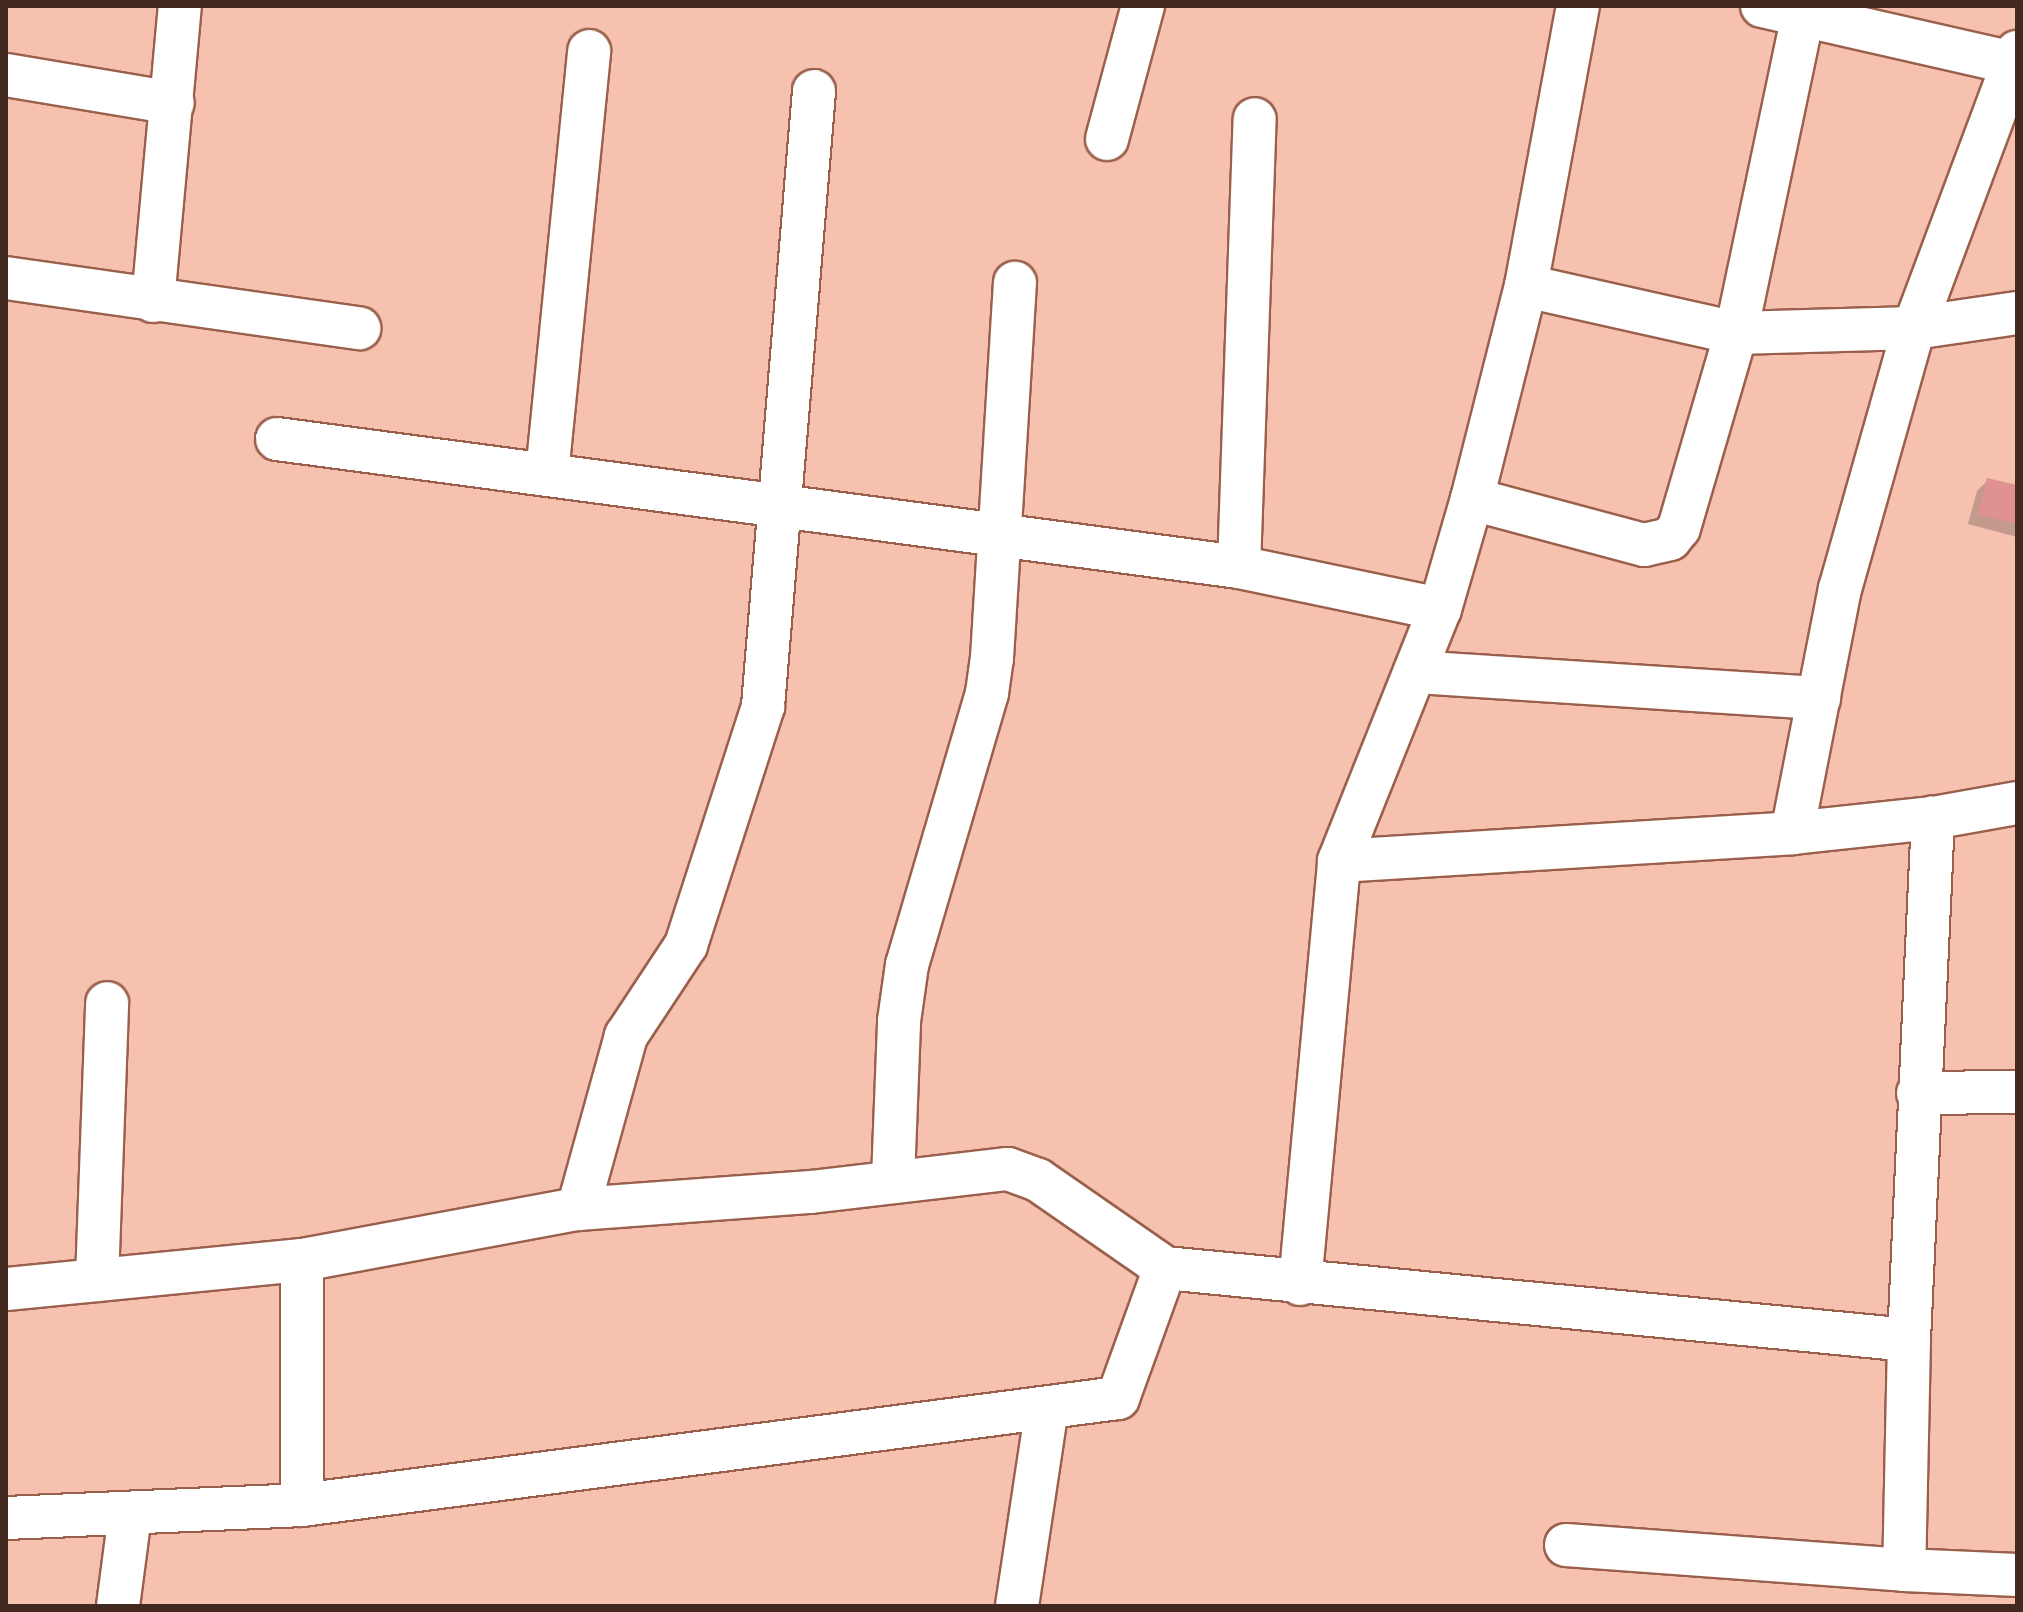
<!DOCTYPE html>
<style>
body{margin:0}
#map{position:relative;width:2023px;height:1612px;overflow:hidden;background:#f6c1af;font-family:"PT Sans Narrow",sans-serif}
div>[style]{position:absolute}
[style*='--x']{left:calc(var(--x)*1px);top:calc(var(--y)*1px);width:calc(var(--w)*1px);rotate:calc(var(--a)*1deg)}
.shadow>*{inset:0;background:#0003}
.building>*{inset:0;background:#e09291}
.roads{filter:drop-shadow(2px 0 #9a604c) drop-shadow(-2px 0 #9a604c) drop-shadow(0 2px #9a604c) drop-shadow(0 -2px #9a604c)}
.street>*{height:42px;margin:-21px;padding:0 21px;transform-origin:21px;border-radius:21px;background:#fff}
span{translate:-50% -50%;white-space:nowrap;text-align:center;line-height:1.15;-webkit-text-stroke:6px #fad2c4;paint-order:stroke}
.frame{position:absolute;inset:0;border:8px solid #422920;pointer-events:none}
</style>
<div id="map">
<div class="shadow">
<i style="clip-path:polygon(1988px 480px,2017px 487px,2017px 537px,1968px 524px,1977px 491px)"></i>
</div>
<div class="building">
<i style="clip-path:polygon(1987px 478px,2017px 485px,2017px 524px,1978px 514px)"></i>
</div>
<div class="roads">
<div class="street">
<i style="--x:1762;--y:6;--w:262;--a:12.8"></i>
<i style="--x:6;--y:75;--w:169;--a:9.5"></i>
<i style="--x:1107;--y:139;--w:138;--a:-74.9"></i>
<i style="--x:6;--y:278;--w:357;--a:8.1"></i>
<i style="--x:1526;--y:286;--w:215;--a:12.6"></i>
<i style="--x:1736;--y:333;--w:178;--a:-1.6"></i>
<i style="--x:1914;--y:328;--w:104;--a:-8.3"></i>
<i style="--x:153;--y:301;--w:296;--a:-84.8"></i>
<i style="--x:277;--y:439;--w:970;--a:7.58"></i>
<i style="--x:1239;--y:567;--w:205;--a:11.8"></i>
<i style="--x:547;--y:474;--w:425;--a:-84.3"></i>
<i style="--x:1472;--y:499;--w:178;--a:15"></i>
<i style="--x:1644;--y:545;--w:27;--a:-13"></i>
<i style="--x:1670;--y:539;--w:14;--a:-51"></i>
<i style="--x:1679;--y:528;--w:203;--a:-73.7"></i>
<i style="--x:1736;--y:333;--w:334;--a:-78.1"></i>
<i style="--x:1239;--y:567;--w:448;--a:-88"></i>
<i style="--x:1415;--y:672;--w:405;--a:3.7"></i>
<i style="--x:1792;--y:833;--w:249;--a:-78.9"></i>
<i style="--x:1840;--y:589;--w:271;--a:-74.2"></i>
<i style="--x:1914;--y:328;--w:295;--a:-69.5"></i>
<i style="--x:1339;--y:861;--w:454;--a:-3.5"></i>
<i style="--x:1792;--y:833;--w:142;--a:-6.1"></i>
<i style="--x:1933;--y:818;--w:85;--a:-10.1"></i>
<i style="--x:1918;--y:1093;--w:99;--a:-0.6"></i>
<i style="--x:893;--y:1180;--w:159;--a:-87.8"></i>
<i style="--x:899;--y:1021;--w:57;--a:-81.9"></i>
<i style="--x:907;--y:965;--w:284;--a:-73.6"></i>
<i style="--x:987;--y:693;--w:35;--a:-82"></i>
<i style="--x:992;--y:658;--w:376;--a:-86.5"></i>
<i style="--x:578;--y:1209;--w:180;--a:-74.5"></i>
<i style="--x:626;--y:1036;--w:109;--a:-56.6"></i>
<i style="--x:686;--y:945;--w:251;--a:-72.1"></i>
<i style="--x:763;--y:706;--w:617;--a:-85.26"></i>
<i style="--x:302;--y:1260;--w:245;--a:90"></i>
<i style="--x:97;--y:1280;--w:277;--a:-87.9"></i>
<i style="--x:1300;--y:1284;--w:425;--a:-84.7"></i>
<i style="--x:1339;--y:861;--w:271;--a:-68.2"></i>
<i style="--x:1440;--y:609;--w:115;--a:-73.8"></i>
<i style="--x:1472;--y:499;--w:220;--a:-75.8"></i>
<i style="--x:1526;--y:286;--w:285;--a:-79.5"></i>
<i style="--x:6;--y:1289;--w:297;--a:-5.6"></i>
<i style="--x:302;--y:1260;--w:281;--a:-10.5"></i>
<i style="--x:578;--y:1209;--w:234;--a:-4.2"></i>
<i style="--x:811;--y:1192;--w:198;--a:-6.7"></i>
<i style="--x:1008;--y:1169;--w:32;--a:20"></i>
<i style="--x:1038;--y:1180;--w:155;--a:34.7"></i>
<i style="--x:1909;--y:1340;--w:523;--a:-87.37"></i>
<i style="--x:6;--y:1518;--w:296;--a:-2.5"></i>
<i style="--x:302;--y:1505;--w:823;--a:-7.47"></i>
<i style="--x:1118;--y:1398;--w:138;--a:-70.1"></i>
<i style="--x:1165;--y:1268;--w:747;--a:5.53"></i>
<i style="--x:1909;--y:1340;--w:230;--a:91.2"></i>
<i style="--x:1904;--y:1570;--w:113;--a:2.5"></i>
<i style="--x:1566;--y:1545;--w:339;--a:4.2"></i>
<i style="--x:118;--y:1606;--w:92;--a:-82.5"></i>
<i style="--x:1017;--y:1606;--w:200;--a:-81.4"></i>
</div>
</div>
<div class="frame"></div>
</div>
